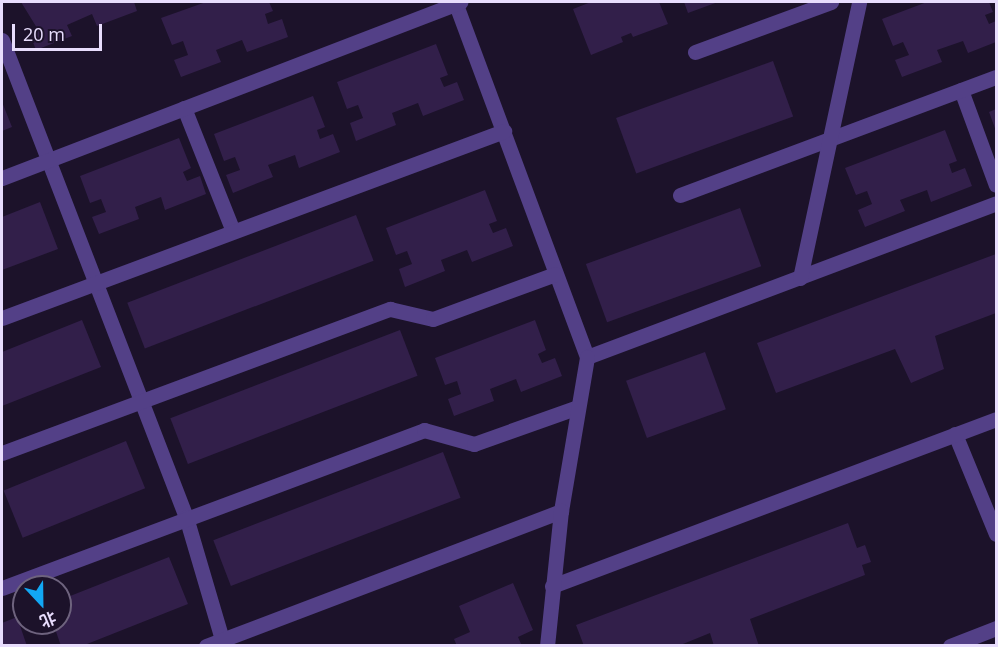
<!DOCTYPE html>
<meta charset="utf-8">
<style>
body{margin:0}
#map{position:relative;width:998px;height:647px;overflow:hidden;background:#1c122a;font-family:"Open Sans","Noto Sans SC",sans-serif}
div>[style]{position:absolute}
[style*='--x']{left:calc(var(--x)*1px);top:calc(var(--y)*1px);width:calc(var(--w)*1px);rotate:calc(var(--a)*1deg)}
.building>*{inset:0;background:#321f4a;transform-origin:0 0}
.minor>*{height:15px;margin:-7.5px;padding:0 7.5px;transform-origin:7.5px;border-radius:7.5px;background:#534087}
span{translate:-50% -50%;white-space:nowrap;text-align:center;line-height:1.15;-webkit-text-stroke:4.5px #1c122a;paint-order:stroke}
.frame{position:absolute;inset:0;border:3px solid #e8ddfd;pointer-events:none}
.north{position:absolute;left:12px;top:575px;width:60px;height:60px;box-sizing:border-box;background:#1c122a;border:2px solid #6e637e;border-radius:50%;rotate:158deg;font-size:16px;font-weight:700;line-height:24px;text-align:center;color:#e8ddfd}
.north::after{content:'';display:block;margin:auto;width:21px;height:27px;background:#12a7f4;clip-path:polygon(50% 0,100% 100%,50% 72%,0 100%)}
.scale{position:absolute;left:12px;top:24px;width:90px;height:27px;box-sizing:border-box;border:3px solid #e8ddfd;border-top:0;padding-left:8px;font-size:18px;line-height:21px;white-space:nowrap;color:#e8ddfd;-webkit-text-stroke:4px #1c122a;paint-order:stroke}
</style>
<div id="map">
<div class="building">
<i style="clip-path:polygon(21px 2px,134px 2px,137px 11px,97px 26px,92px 14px,67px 25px,72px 36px,36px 50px,29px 32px,37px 28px)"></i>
<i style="clip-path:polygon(206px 2px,269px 2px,273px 11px,265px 14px,268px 24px,282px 19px,288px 37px,247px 52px,242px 40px,216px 50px,221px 62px,181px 77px,174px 60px,188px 55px,183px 41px,172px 45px,161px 18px)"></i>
<i style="clip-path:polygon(591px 2px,659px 2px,668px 24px,633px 37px,631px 33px,621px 37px,623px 42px,591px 55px,573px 9px)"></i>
<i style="clip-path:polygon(684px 2px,718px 2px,688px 13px)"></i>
<i style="clip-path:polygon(927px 2px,989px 2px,993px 12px,985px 15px,989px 24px,996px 21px,996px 42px,968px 53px,963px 41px,937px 50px,942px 62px,902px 77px,895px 60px,909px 55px,903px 42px,893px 46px,882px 19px)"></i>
<i style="clip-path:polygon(436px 44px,448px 75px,440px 78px,444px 87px,457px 82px,464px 100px,423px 116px,418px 103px,392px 113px,396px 125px,356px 141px,350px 123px,363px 118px,358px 105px,347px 109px,337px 82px)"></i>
<i style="left:773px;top:61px;width:59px;height:167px;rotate:70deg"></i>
<i style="clip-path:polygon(313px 96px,325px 127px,317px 130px,320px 139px,333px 134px,340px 152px,299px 168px,295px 155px,268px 165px,273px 177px,233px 193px,226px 175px,240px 170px,235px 157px,224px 161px,214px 134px)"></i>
<i style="clip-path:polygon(2px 102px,12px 127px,2px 131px)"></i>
<i style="clip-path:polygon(996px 109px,996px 131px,989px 112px)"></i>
<i style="clip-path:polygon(945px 130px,957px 161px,949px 164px,952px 173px,965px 168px,972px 186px,931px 202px,927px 190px,900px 200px,905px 211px,865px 227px,858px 210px,872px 204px,867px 191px,856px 195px,845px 168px)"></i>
<i style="clip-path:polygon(179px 138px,191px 168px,183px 172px,187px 181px,200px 176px,206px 194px,165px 210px,161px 197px,135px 207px,139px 219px,99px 234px,92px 217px,106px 212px,101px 199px,90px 203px,80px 176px)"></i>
<i style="clip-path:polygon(485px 190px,497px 221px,489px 224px,493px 233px,506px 228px,513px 246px,472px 262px,467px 250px,441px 260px,445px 271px,405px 287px,399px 269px,412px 264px,407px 251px,396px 255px,386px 228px)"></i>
<i style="clip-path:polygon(40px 202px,58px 249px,2px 270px,2px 217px)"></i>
<i style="left:740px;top:208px;width:62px;height:164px;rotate:70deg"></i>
<i style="left:356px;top:215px;width:49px;height:245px;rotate:69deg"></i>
<i style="clip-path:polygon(996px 254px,996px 313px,935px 336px,944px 369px,911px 383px,895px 349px,776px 393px,757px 343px)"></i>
<i style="clip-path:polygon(82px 320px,101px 367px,2px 406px,2px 352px)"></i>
<i style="clip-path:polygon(535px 320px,546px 350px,538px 354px,542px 363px,555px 358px,562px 376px,521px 392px,516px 379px,490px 389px,494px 401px,454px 416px,448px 399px,461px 394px,457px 381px,445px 385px,435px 358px)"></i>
<i style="left:400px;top:330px;width:49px;height:246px;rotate:69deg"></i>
<i style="left:705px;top:352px;width:61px;height:84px;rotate:70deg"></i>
<i style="left:126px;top:441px;width:51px;height:132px;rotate:68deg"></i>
<i style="left:443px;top:452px;width:49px;height:246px;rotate:69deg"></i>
<i style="clip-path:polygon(848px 523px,857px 548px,865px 545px,871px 562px,862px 565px,865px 575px,750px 619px,759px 646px,714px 646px,710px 633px,678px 646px,584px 646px,576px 625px)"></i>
<i style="clip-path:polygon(169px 557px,188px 604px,82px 646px,61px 646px,53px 623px,60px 623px,60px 600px)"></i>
<i style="clip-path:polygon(513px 583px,533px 630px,518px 637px,522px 646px,457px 646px,454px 639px,470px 632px,459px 606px)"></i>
<i style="clip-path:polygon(17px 617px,27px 646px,2px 646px,2px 623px)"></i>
</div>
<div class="minor">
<i style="--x:455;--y:2;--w:379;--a:69.6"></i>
<i style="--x:587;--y:357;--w:437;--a:-20.6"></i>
<i style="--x:2;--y:40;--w:511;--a:68.91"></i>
<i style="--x:186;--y:517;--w:134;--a:73.6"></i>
<i style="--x:695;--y:52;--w:145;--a:-20.2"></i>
<i style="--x:961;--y:90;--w:101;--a:69.8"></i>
<i style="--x:184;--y:108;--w:132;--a:68.3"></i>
<i style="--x:2;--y:178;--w:491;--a:-21"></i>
<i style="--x:680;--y:195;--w:337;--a:-20.5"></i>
<i style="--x:800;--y:278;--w:282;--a:-77.9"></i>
<i style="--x:2;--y:318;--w:536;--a:-20.43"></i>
<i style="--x:955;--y:434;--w:108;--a:67.7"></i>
<i style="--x:2;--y:453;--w:414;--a:-20.4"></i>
<i style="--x:390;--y:309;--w:44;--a:13.1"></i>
<i style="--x:433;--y:319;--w:130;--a:-20.2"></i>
<i style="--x:552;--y:586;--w:474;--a:-20.6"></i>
<i style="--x:2;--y:588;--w:451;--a:-20.5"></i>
<i style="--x:424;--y:430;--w:52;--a:15.6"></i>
<i style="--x:474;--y:444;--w:110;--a:-19.6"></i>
<i style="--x:206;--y:646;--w:380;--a:-20.8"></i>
<i style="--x:561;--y:511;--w:156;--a:-80.4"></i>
<i style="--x:547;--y:646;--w:136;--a:-84.1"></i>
<i style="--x:950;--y:646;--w:49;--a:-21.4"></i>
</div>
<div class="frame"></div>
<div class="north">北</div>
<div class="scale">20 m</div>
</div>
